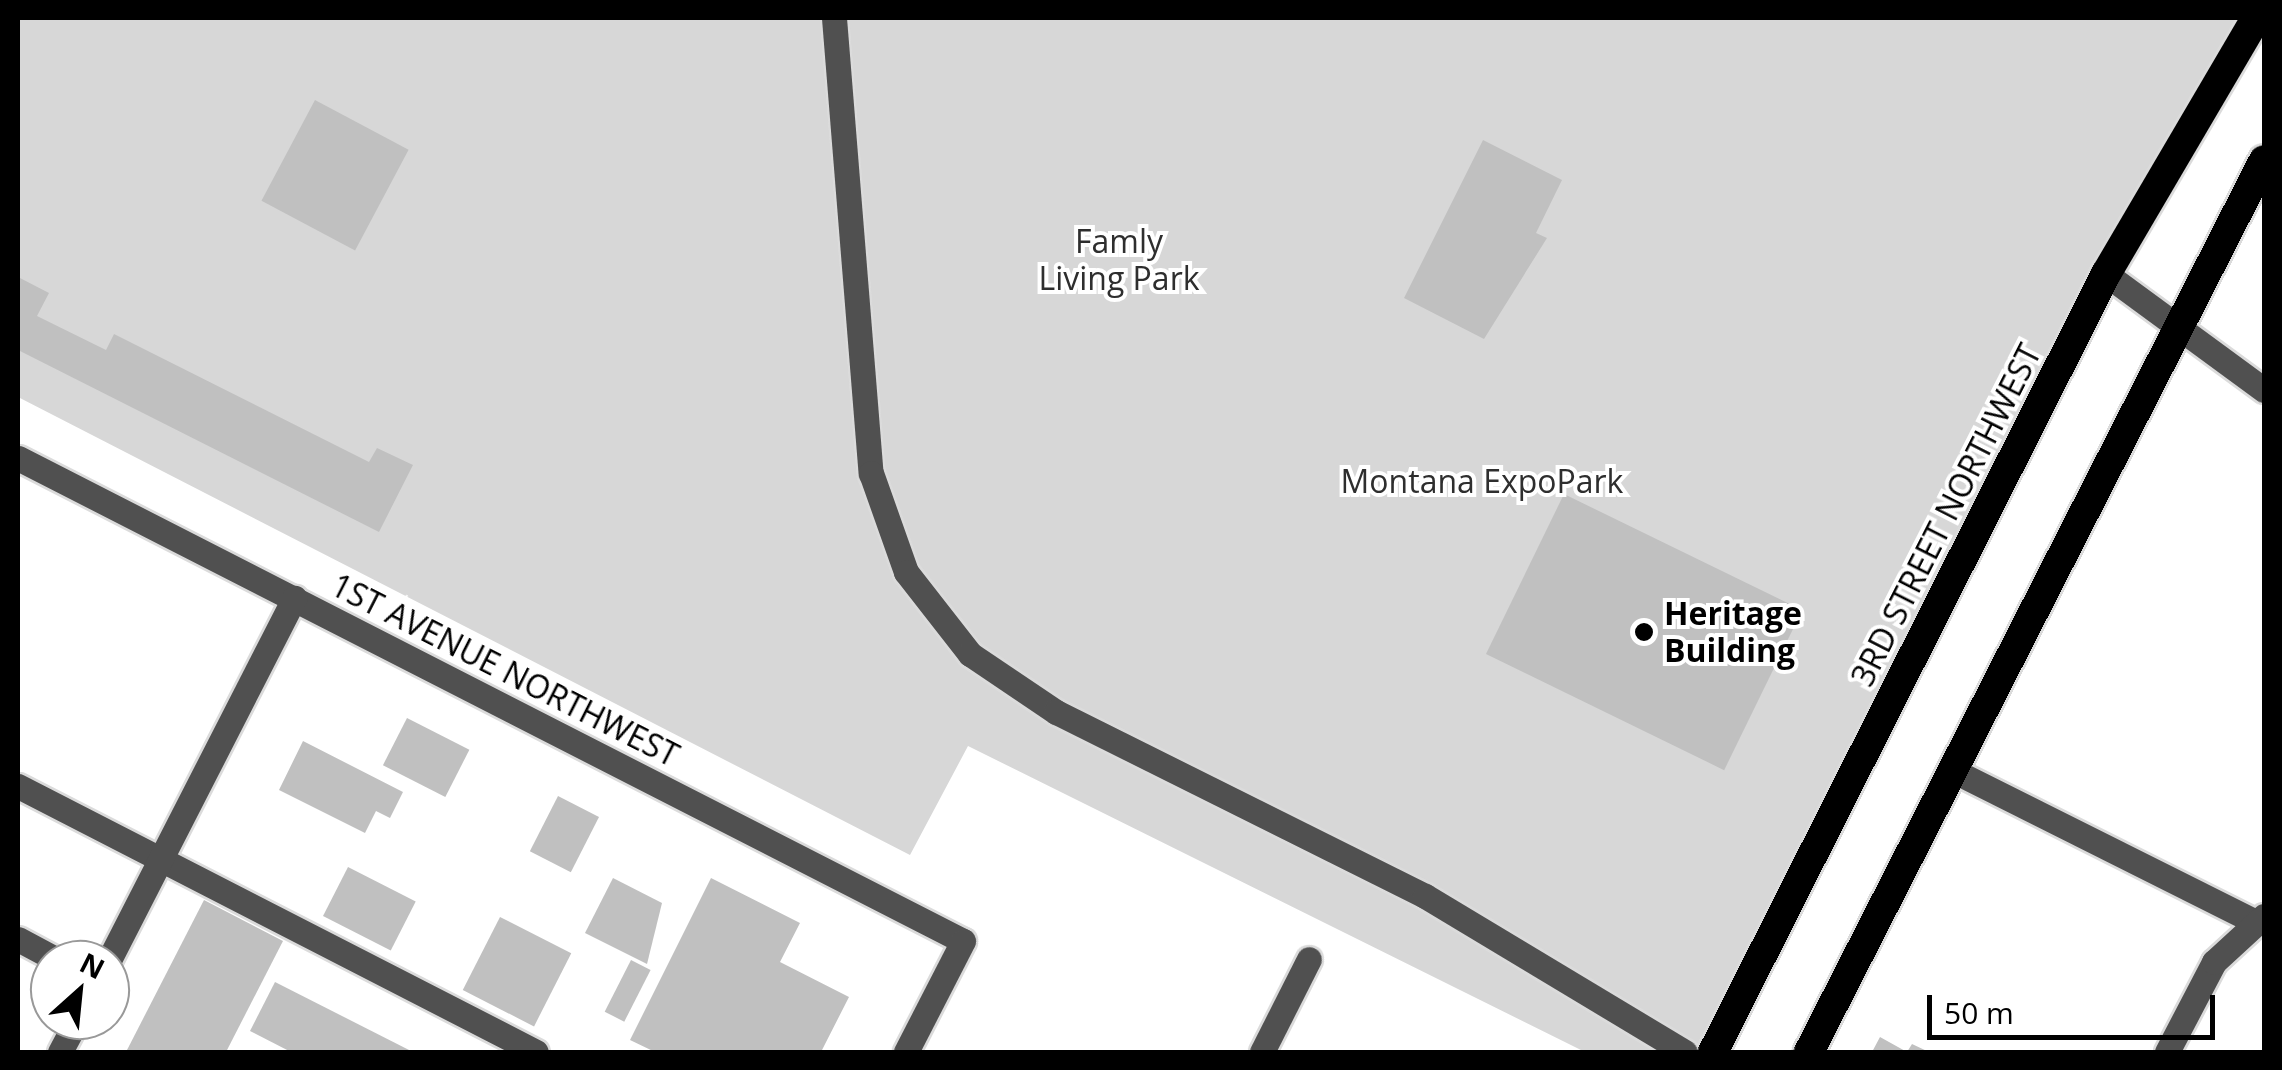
<!DOCTYPE html>
<style>
body{margin:0}
#map{position:relative;width:2282px;height:1070px;overflow:hidden;background:#fff;font-family:"Open Sans",sans-serif}
div>[style]{position:absolute}
[style*='--x']{left:calc(var(--x)*1px);top:calc(var(--y)*1px);width:calc(var(--w)*1px);rotate:calc(var(--a)*1deg)}
.green>*{inset:0;background:#d7d7d7}
.building>*{inset:0;background:#c0c0c0;transform-origin:0 0}
.roads{filter:drop-shadow(2px 0 #dbdbdb) drop-shadow(-2px 0 #dbdbdb) drop-shadow(0 2px #dbdbdb) drop-shadow(0 -2px #dbdbdb)}
.minor>*{height:25px;margin:-12.5px;padding:0 12.5px;transform-origin:12.5px;border-radius:12.5px;background:#505050}
.highway>*{height:30px;margin:-15px;padding:0 15px;transform-origin:15px;border-radius:15px;background:#000}
.dots>*{width:28px;height:28px;translate:-50% -50%;box-sizing:border-box;border:5px solid #fff;border-radius:50%}
span{translate:-50% -50%;white-space:nowrap;text-align:center;line-height:1.15;-webkit-text-stroke:8px #fff;paint-order:stroke}
.park-label{font-size:32px;color:#2e2e2e}
.street-label{font-size:32px;color:#000}
.poi-label{font-size:32px;color:#000;font-weight:700}
.left{translate:0 -50%;text-align:left}
.frame{position:absolute;inset:0;border:20px solid #000;pointer-events:none}
.north{position:absolute;left:30px;top:940px;width:100px;height:100px;box-sizing:border-box;background:#fff;border:2px solid #999;border-radius:50%;rotate:27deg;font-size:28px;font-weight:700;line-height:40px;text-align:center;color:#000}
.north::after{content:'';display:block;margin:auto;width:35px;height:45px;background:#000;clip-path:polygon(50% 0,100% 100%,50% 72%,0 100%)}
.scale{position:absolute;left:1927px;top:995px;width:288px;height:45px;box-sizing:border-box;border:5px solid #000;border-top:0;padding-left:12px;font-size:30px;line-height:35px;white-space:nowrap;color:#000;-webkit-text-stroke:8px #fff;paint-order:stroke}
</style>
<div id="map">
<div class="green">
<i style="clip-path:polygon(18px 18px,2258px 18px,1713px 1052px,1585px 1052px,968px 746px,910px 855px,18px 397px)"></i>
</div>
<div class="building">
<i style="left:315px;top:100px;width:106px;height:114px;rotate:28deg"></i>
<i style="clip-path:polygon(1483px 140px,1562px 180px,1536px 233px,1547px 238px,1484px 339px,1404px 298px)"></i>
<i style="clip-path:polygon(18px 277px,49px 293px,37px 316px,106px 350px,114px 334px,369px 462px,377px 448px,413px 465px,379px 532px,18px 350px)"></i>
<i style="left:1564px;top:494px;width:265px;height:178px;rotate:26deg"></i>
<i style="left:407px;top:718px;width:70px;height:53px;rotate:27deg"></i>
<i style="clip-path:polygon(303px 741px,403px 792px,390px 818px,376px 811px,365px 833px,279px 790px)"></i>
<i style="left:558px;top:796px;width:46px;height:62px;rotate:27deg"></i>
<i style="left:348px;top:867px;width:76px;height:55px;rotate:27deg"></i>
<i style="clip-path:polygon(613px 878px,662px 903px,647px 964px,585px 933px)"></i>
<i style="clip-path:polygon(711px 878px,800px 923px,780px 962px,849px 997px,821px 1052px,655px 1052px,630px 1040px)"></i>
<i style="clip-path:polygon(204px 900px,283px 941px,226px 1052px,126px 1052px)"></i>
<i style="left:500px;top:917px;width:80px;height:82px;rotate:27deg"></i>
<i style="left:631px;top:960px;width:22px;height:58px;rotate:27deg"></i>
<i style="clip-path:polygon(275px 982px,413px 1052px,291px 1052px,250px 1031px)"></i>
<i style="clip-path:polygon(1880px 1037px,1907px 1052px,1912px 1044px,1929px 1052px,1872px 1052px)"></i>
</div>
<div class="roads">
<div class="minor">
<i style="--x:834;--y:18;--w:457;--a:85.4"></i>
<i style="--x:871;--y:473;--w:105;--a:70.5"></i>
<i style="--x:906;--y:572;--w:104;--a:52"></i>
<i style="--x:970;--y:654;--w:104;--a:34"></i>
<i style="--x:1056;--y:712;--w:412;--a:26.5"></i>
<i style="--x:1425;--y:896;--w:303;--a:31"></i>
<i style="--x:2106;--y:274;--w:196;--a:36.3"></i>
<i style="--x:18;--y:458;--w:1061;--a:27.07"></i>
<i style="--x:963;--y:941;--w:125;--a:117.2"></i>
<i style="--x:1952;--y:770;--w:341;--a:26.6"></i>
<i style="--x:18;--y:786;--w:582;--a:27.18"></i>
<i style="--x:18;--y:939;--w:44;--a:28.3"></i>
<i style="--x:109;--y:960;--w:407;--a:-62.9"></i>
<i style="--x:60;--y:1052;--w:36;--a:-62"></i>
<i style="--x:1262;--y:1052;--w:104;--a:-63.2"></i>
<i style="--x:2167;--y:1052;--w:102;--a:-62.4"></i>
<i style="--x:2214;--y:962;--w:68;--a:-42.6"></i>
</div>
<div class="highway">
<i style="--x:1713;--y:1052;--w:872;--a:-63.2"></i>
<i style="--x:2106;--y:274;--w:297;--a:-59.6"></i>
<i style="--x:1809;--y:1052;--w:1001;--a:-62.97"></i>
</div>
</div>
<div class="dots">
<i style="left:1644px;top:632px;background:#000"></i>
</div>
<div class="park-label">
<span style="left:1119px;top:260px">Famly<br>Living Park</span>
<span style="left:1482px;top:481px">Montana ExpoPark</span>
</div>
<div class="street-label">
<span style="left:1946px;top:515px;rotate:-63deg">3RD STREET NORTHWEST</span>
<span style="left:505px;top:670px;rotate:27deg">1ST AVENUE NORTHWEST</span>
</div>
<div class="poi-label">
<span class="left" style="left:1664px;top:632px">Heritage<br>Building</span>
</div>
<div class="frame"></div>
<div class="north">N</div>
<div class="scale">50 m</div>
</div>
